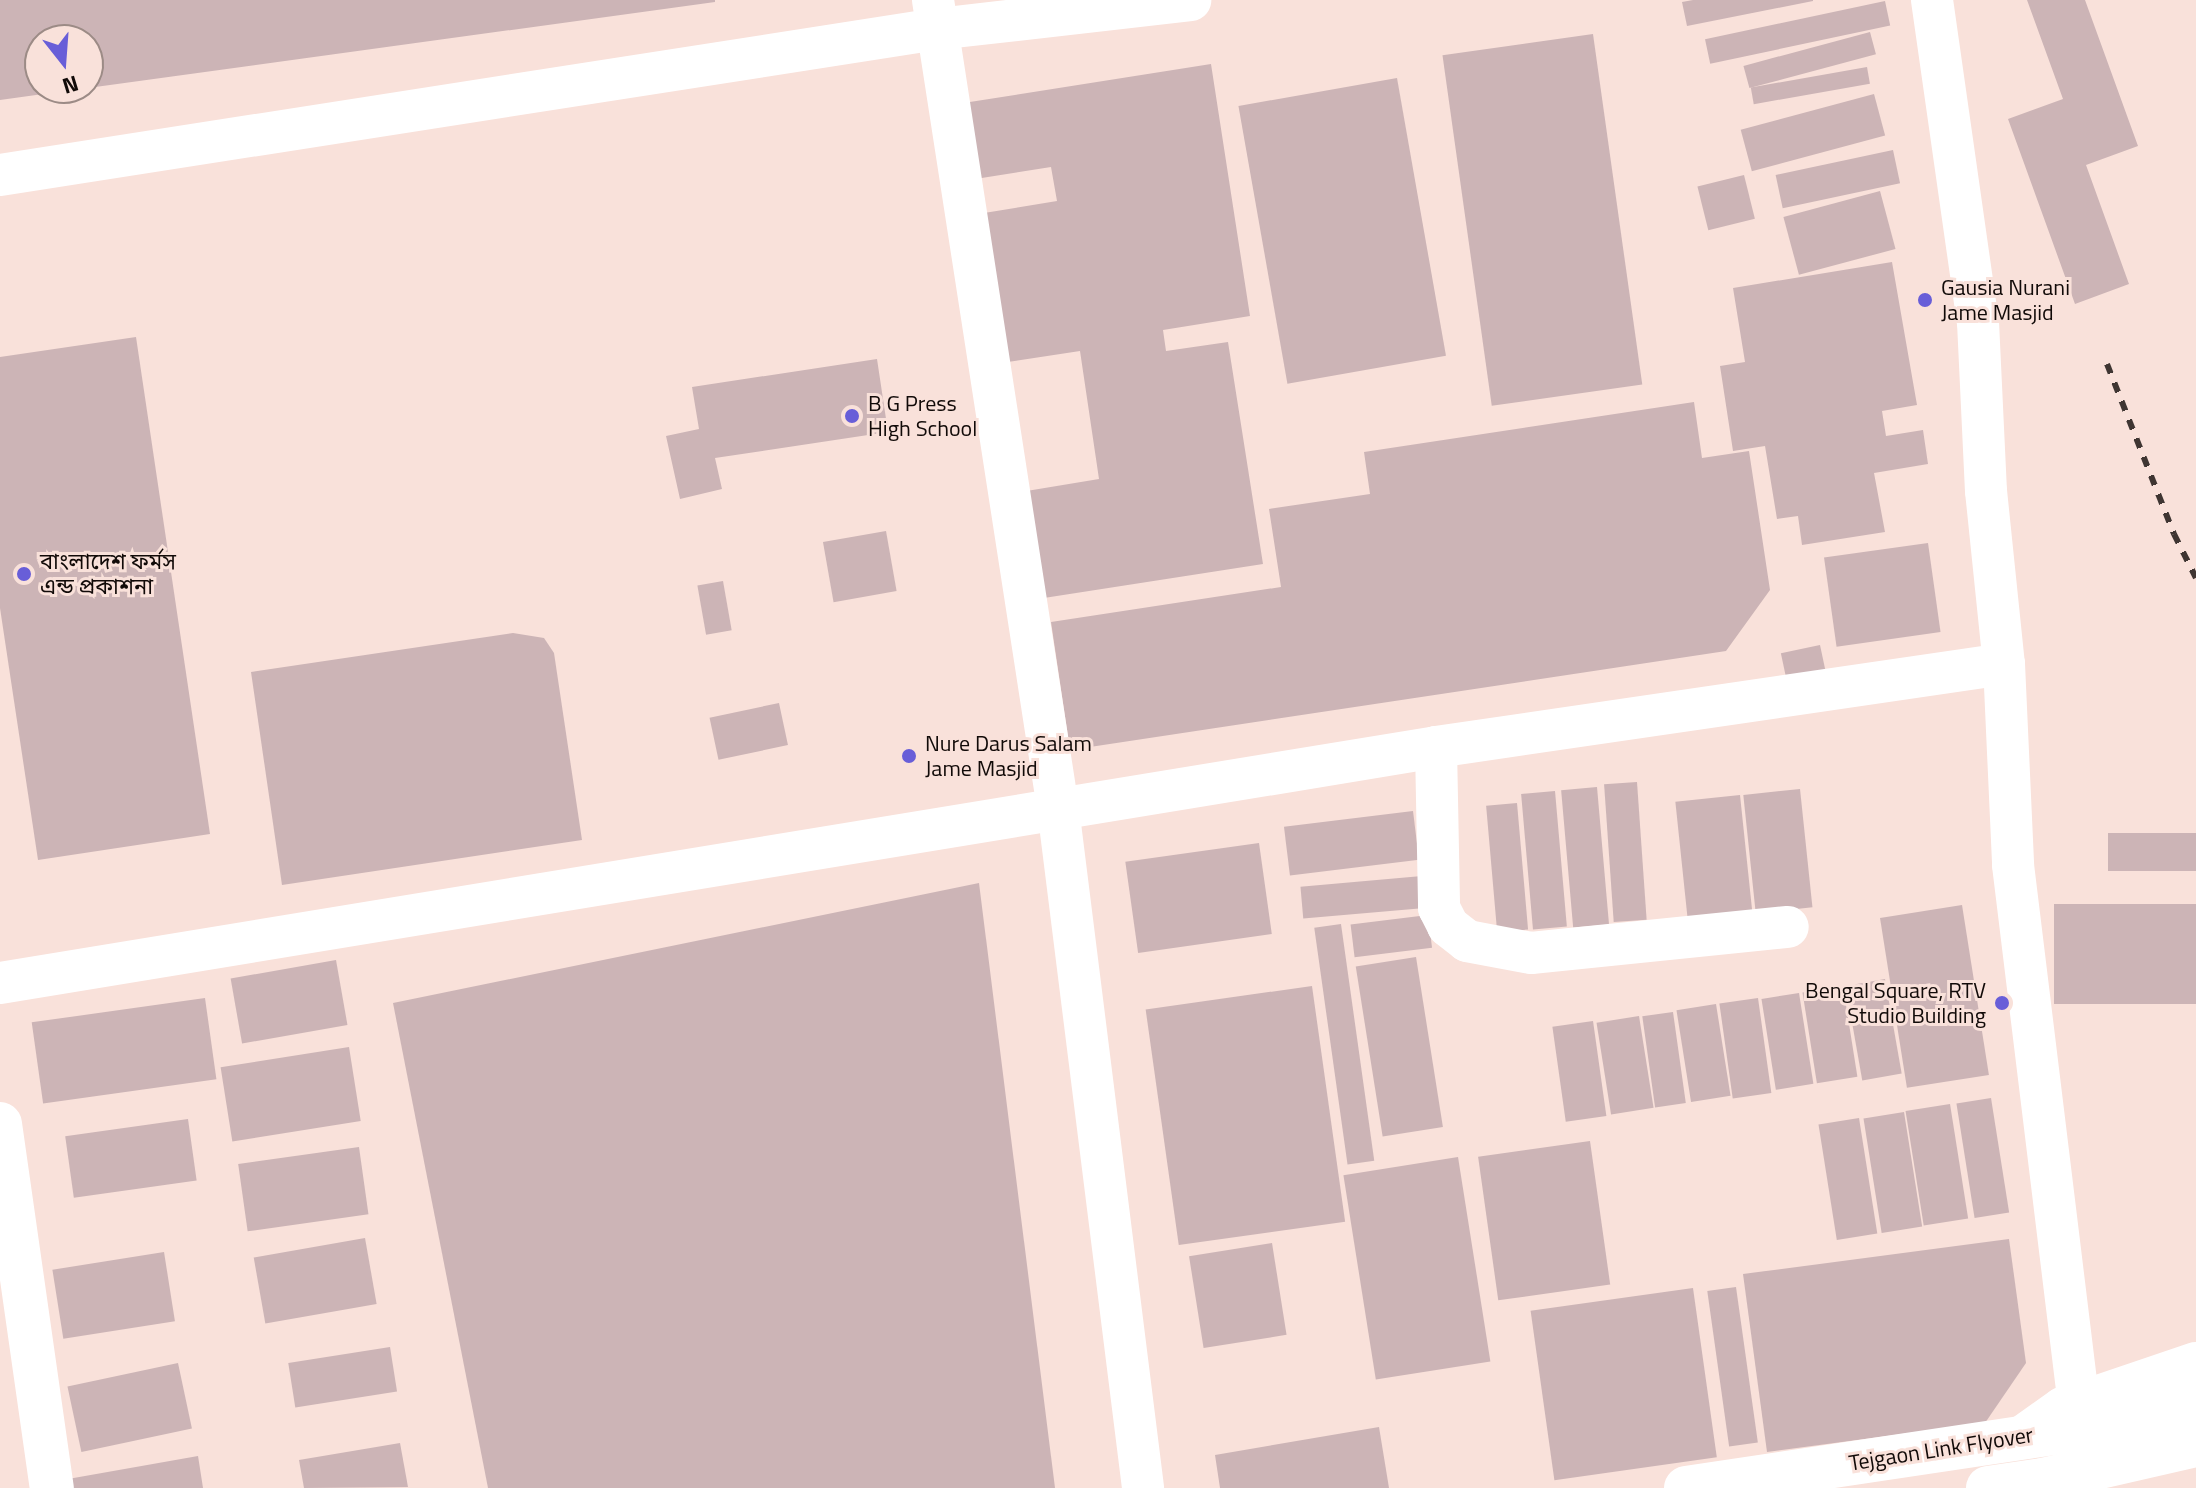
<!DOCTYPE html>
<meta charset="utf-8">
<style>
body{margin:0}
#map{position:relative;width:2196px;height:1488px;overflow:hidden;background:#f9e1da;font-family:"Titillium Web","Noto Sans Bengali",sans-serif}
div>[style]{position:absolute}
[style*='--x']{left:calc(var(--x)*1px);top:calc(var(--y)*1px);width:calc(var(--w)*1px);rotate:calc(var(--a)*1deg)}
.building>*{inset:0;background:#ccb4b6;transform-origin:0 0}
.minor>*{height:42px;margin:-21px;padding:0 21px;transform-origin:21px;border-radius:21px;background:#fff}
.major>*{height:44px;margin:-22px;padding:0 22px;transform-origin:22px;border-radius:22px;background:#fff}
.highway>*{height:44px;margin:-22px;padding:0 22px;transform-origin:22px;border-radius:22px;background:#fff}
.rail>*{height:6px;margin-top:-3px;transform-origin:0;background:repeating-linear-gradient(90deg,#3f3532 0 10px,transparent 0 20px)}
.dots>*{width:22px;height:22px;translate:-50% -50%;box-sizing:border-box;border:4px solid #f9e1da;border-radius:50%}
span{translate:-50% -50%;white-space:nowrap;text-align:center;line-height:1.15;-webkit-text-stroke:6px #f9e1da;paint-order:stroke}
.poi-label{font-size:22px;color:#110a08}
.left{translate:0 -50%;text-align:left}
.right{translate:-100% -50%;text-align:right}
.street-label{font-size:22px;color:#110a08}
.north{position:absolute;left:24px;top:24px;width:80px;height:80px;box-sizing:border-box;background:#f9e1da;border:2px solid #9c8b86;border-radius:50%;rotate:163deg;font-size:22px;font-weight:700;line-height:32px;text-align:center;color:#110a08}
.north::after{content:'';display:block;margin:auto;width:28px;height:36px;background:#685ed8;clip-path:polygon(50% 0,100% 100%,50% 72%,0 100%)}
</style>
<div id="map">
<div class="building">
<i style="clip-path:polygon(0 0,715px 0,715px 2px,88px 88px,88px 40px,40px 40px,40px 88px,72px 90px,0 100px)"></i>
<i style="clip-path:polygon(1693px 0,1813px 0,1813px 1px,1687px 26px,1682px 2px)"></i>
<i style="clip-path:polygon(2027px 0,2085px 0,2138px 146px,2086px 165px,2129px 284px,2075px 304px,2008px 119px,2063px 99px)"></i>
<i style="left:1885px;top:1px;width:25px;height:184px;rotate:78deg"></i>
<i style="left:1870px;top:32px;width:23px;height:131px;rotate:75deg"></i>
<i style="left:1593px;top:34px;width:354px;height:152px;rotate:82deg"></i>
<i style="clip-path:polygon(1211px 64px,1250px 316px,1163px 330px,1166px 351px,1228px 342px,1263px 564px,1031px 600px,1015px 493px,1099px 479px,1080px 351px,1001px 363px,978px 214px,1057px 201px,1051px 167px,969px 180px,957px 104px)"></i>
<i style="left:1867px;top:67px;width:17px;height:118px;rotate:80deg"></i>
<i style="left:1397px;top:78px;width:282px;height:161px;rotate:80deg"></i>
<i style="left:1874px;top:94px;width:43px;height:138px;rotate:75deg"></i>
<i style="left:1893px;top:150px;width:34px;height:120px;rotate:78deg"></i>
<i style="left:1744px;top:175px;width:45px;height:48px;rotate:76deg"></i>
<i style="left:1880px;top:191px;width:60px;height:100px;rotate:75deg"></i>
<i style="clip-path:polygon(1892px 262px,1917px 405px,1882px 411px,1886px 436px,1923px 430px,1928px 464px,1874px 473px,1885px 532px,1802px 545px,1798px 516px,1777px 519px,1765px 446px,1733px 451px,1720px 366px,1745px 362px,1733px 288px)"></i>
<i style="clip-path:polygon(136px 337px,210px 834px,38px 860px,0 608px,0 357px)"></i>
<i style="clip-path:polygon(877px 359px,888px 432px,715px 458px,722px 489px,680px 499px,666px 436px,699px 429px,692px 387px)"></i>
<i style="clip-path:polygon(1694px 402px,1702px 458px,1749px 451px,1770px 590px,1726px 651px,1070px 750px,1051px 622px,1281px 587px,1269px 509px,1370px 494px,1364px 452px)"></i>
<i style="left:886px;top:531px;width:61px;height:64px;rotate:80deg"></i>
<i style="left:1928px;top:543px;width:90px;height:105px;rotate:82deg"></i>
<i style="left:723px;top:581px;width:50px;height:26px;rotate:80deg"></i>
<i style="clip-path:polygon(513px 633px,544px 638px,554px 653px,582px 840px,282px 885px,251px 672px)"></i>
<i style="left:1820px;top:645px;width:33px;height:40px;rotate:78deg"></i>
<i style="left:779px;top:703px;width:43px;height:71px;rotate:78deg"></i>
<i style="left:1637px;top:782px;width:138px;height:33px;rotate:86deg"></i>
<i style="left:1597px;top:787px;width:138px;height:36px;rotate:85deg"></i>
<i style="left:1800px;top:789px;width:119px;height:57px;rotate:84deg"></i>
<i style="left:1555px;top:791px;width:136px;height:34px;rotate:85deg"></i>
<i style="left:1740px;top:795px;width:117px;height:65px;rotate:84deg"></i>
<i style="left:1517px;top:803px;width:127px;height:31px;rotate:85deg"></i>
<i style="left:1413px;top:811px;width:49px;height:130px;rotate:83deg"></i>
<i style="left:2196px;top:833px;width:38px;height:88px;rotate:90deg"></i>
<i style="left:1259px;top:843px;width:92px;height:135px;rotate:82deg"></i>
<i style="left:1422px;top:876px;width:32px;height:122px;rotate:85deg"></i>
<i style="clip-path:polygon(979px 883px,1055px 1488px,488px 1488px,393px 1003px)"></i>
<i style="left:2196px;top:904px;width:100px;height:142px;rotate:90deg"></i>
<i style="left:1962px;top:905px;width:172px;height:83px;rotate:81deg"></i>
<i style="left:1428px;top:915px;width:33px;height:78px;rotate:83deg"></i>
<i style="left:1341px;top:924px;width:239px;height:27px;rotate:82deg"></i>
<i style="left:1416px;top:957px;width:172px;height:61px;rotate:81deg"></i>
<i style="left:336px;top:960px;width:66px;height:107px;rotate:80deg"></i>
<i style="left:1885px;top:979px;width:96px;height:40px;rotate:80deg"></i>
<i style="left:1312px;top:986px;width:238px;height:168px;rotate:82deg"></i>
<i style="left:1843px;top:986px;width:92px;height:41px;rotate:81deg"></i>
<i style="left:1799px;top:993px;width:92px;height:38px;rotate:81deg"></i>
<i style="left:205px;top:998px;width:82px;height:175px;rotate:82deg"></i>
<i style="left:1758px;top:998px;width:96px;height:39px;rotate:82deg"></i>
<i style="left:1716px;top:1004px;width:93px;height:40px;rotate:81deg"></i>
<i style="left:1673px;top:1012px;width:92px;height:31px;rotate:82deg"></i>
<i style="left:1639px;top:1016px;width:93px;height:43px;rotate:81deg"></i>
<i style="left:1593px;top:1021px;width:96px;height:41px;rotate:82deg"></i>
<i style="left:349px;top:1047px;width:75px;height:130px;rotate:81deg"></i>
<i style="left:1991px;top:1098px;width:116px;height:35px;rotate:81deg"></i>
<i style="left:1950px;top:1104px;width:116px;height:45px;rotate:81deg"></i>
<i style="left:1904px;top:1112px;width:116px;height:41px;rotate:81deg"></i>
<i style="left:1859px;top:1118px;width:117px;height:41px;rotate:81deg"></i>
<i style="left:188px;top:1119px;width:62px;height:124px;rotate:82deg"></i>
<i style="left:1590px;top:1141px;width:145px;height:113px;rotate:82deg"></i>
<i style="left:359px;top:1147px;width:68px;height:122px;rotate:82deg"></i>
<i style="left:1458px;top:1157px;width:207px;height:116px;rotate:81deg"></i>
<i style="left:365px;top:1238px;width:67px;height:113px;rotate:80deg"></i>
<i style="clip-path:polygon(2009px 1239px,2026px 1363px,1985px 1423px,1767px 1452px,1743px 1274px)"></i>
<i style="left:1272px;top:1243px;width:93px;height:84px;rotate:81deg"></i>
<i style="left:164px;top:1252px;width:70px;height:113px;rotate:81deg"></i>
<i style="left:1736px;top:1287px;width:157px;height:29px;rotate:82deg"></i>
<i style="left:1693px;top:1288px;width:171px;height:164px;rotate:82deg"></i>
<i style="left:390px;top:1347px;width:45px;height:103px;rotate:81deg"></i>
<i style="left:178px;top:1363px;width:67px;height:113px;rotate:78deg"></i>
<i style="clip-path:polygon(1379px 1427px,1389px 1488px,1220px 1488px,1215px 1455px)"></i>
<i style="clip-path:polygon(400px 1443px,408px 1487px,304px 1488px,299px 1460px)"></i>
<i style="clip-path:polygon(198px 1456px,203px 1488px,70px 1488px,68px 1479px)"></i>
</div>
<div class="minor">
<i style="--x:933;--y:0;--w:818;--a:81.21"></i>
<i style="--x:1058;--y:808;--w:685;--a:82.87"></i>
<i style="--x:1932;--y:0;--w:325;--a:81.9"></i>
<i style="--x:1978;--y:322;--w:169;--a:87.3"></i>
<i style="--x:1986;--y:491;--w:174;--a:84.1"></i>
<i style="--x:2004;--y:664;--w:201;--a:87.4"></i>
<i style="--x:2013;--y:865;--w:577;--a:83.04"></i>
<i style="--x:0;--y:175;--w:948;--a:-8.86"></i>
<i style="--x:937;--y:29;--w:255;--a:-6.5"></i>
<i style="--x:1436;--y:747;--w:161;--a:88.9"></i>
<i style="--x:1439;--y:908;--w:20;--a:63"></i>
<i style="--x:1448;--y:926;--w:24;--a:38"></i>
<i style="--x:1467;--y:941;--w:65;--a:10.6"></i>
<i style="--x:1531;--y:953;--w:258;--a:-5.8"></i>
<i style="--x:0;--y:983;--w:1455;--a:-9.33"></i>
<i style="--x:1436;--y:747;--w:574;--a:-8.31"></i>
</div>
<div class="major">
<i style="--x:0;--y:1124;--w:368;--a:81.9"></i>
<i style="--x:1686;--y:1488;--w:440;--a:-8.5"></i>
<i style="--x:2121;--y:1423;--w:77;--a:-12"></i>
<i style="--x:1988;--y:1488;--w:56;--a:-8.3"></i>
<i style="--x:2043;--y:1480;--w:157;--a:-12.9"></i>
</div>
<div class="highway">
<i style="--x:2025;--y:1436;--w:47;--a:-35.4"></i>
<i style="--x:2063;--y:1409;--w:140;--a:-18.7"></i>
</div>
<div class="rail">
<i style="--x:2107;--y:364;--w:183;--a:68.5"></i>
<i style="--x:2174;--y:534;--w:49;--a:63.4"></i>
</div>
<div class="dots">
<i style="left:1925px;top:300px;background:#685ed8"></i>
<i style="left:852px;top:416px;background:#685ed8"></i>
<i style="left:24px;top:574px;background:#685ed8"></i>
<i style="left:909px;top:756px;background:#685ed8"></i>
<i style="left:2002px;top:1003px;background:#685ed8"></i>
</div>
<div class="poi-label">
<span class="left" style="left:1941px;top:300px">Gausia Nurani<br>Jame Masjid</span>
<span class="left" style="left:868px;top:416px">B G Press<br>High School</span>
<span class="left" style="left:40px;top:574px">বাংলাদেশ ফর্মস<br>এন্ড প্রকাশনা</span>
<span class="left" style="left:925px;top:756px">Nure Darus Salam<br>Jame Masjid</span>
<span class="right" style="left:1986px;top:1003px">Bengal Square, RTV<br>Studio Building</span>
</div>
<div class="street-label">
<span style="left:1941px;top:1449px;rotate:-9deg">Tejgaon Link Flyover</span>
</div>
<div class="north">N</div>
</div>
